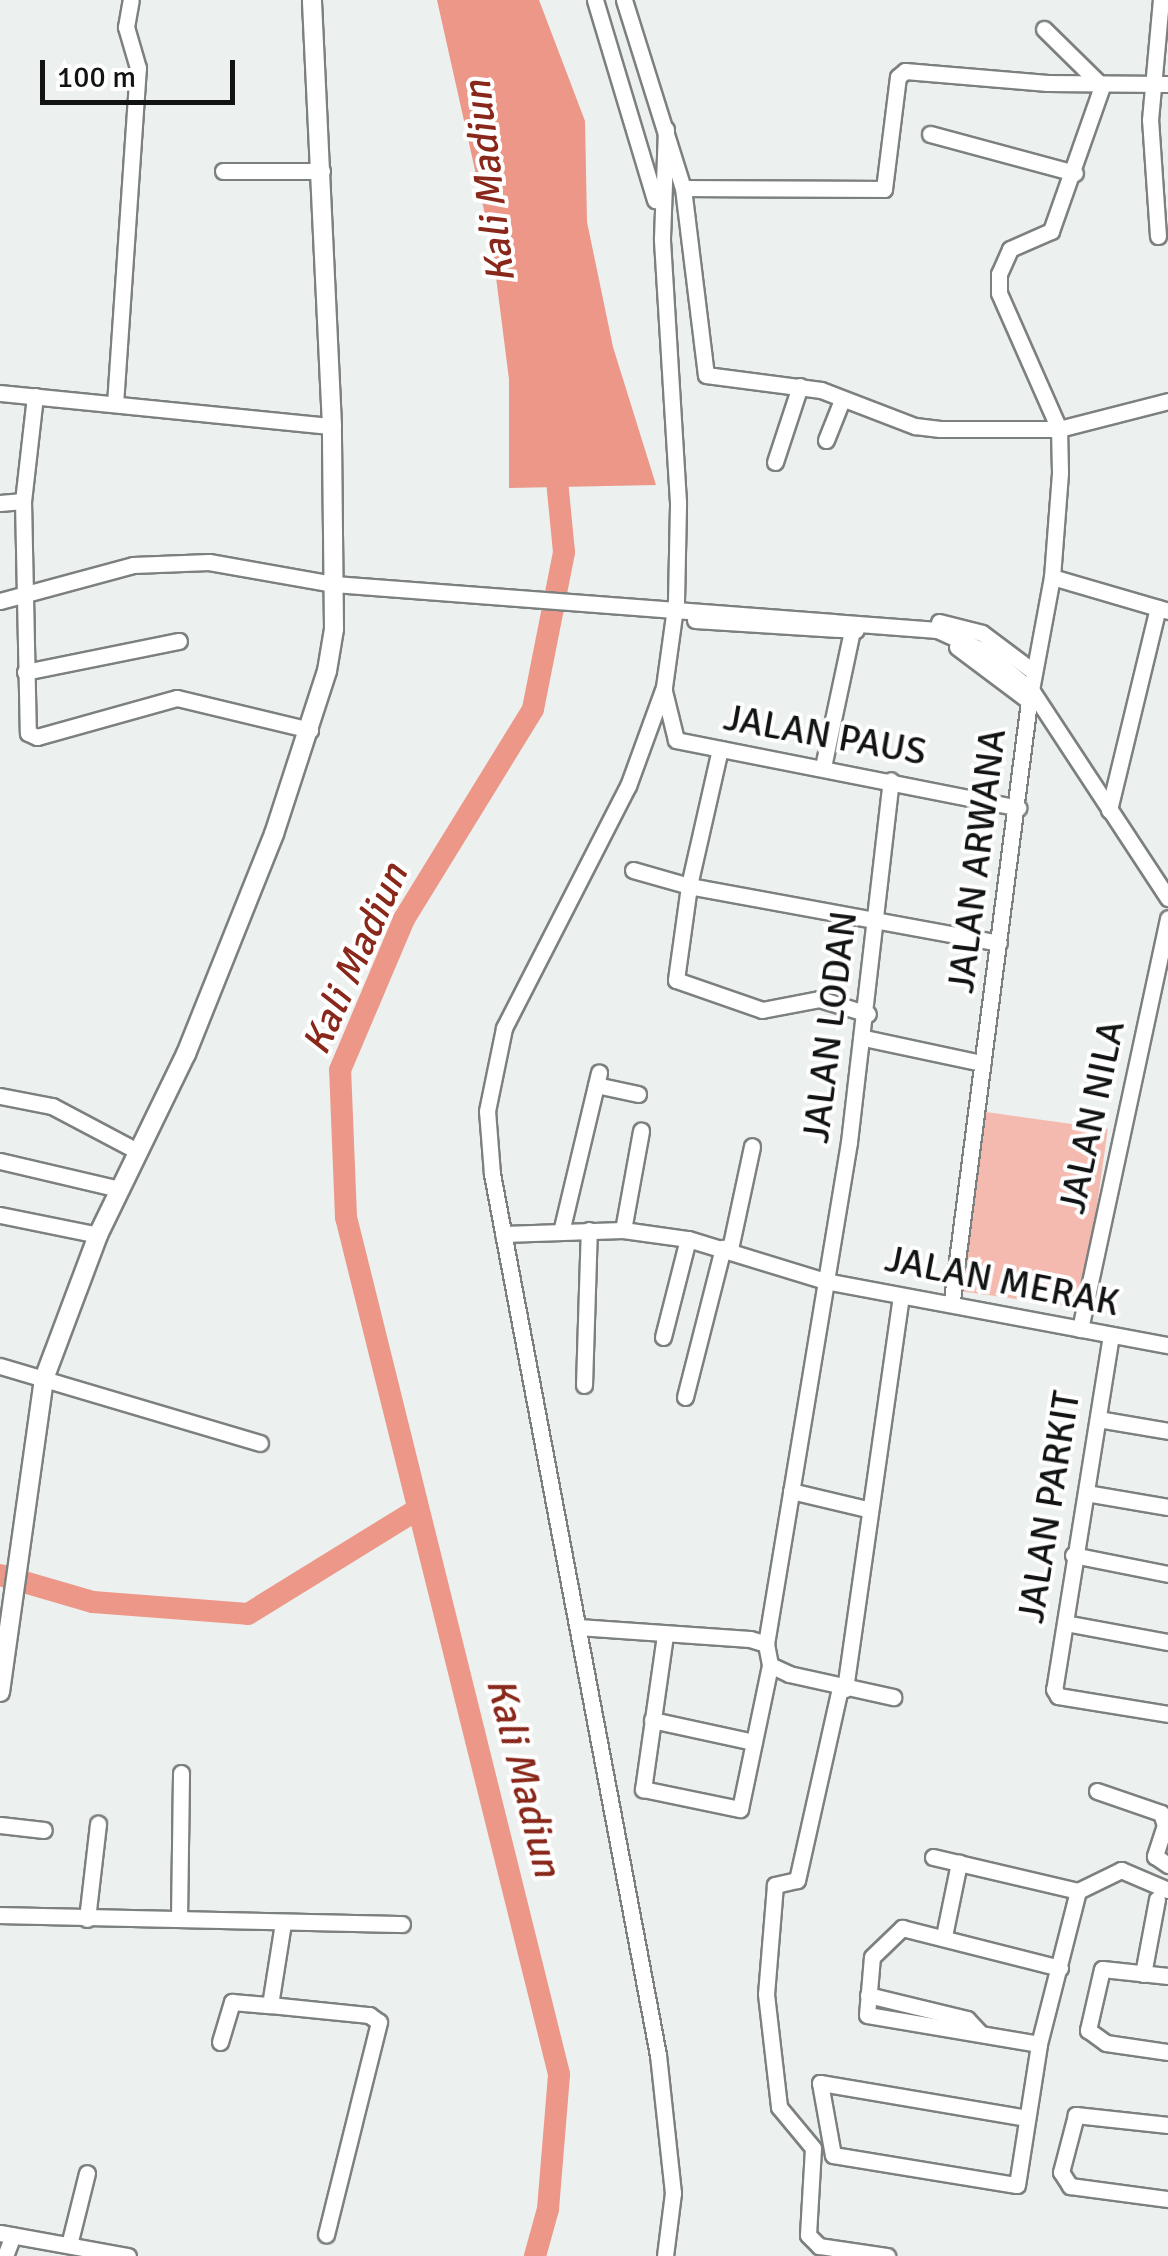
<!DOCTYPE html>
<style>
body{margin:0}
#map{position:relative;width:1168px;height:2256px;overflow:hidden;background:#ecf0ef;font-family:Signika,sans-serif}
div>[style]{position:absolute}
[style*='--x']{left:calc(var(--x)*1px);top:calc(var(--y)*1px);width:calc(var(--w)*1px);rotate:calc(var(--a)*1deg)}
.green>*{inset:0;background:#f5baaf;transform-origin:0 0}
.water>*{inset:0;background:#ec9788}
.river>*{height:22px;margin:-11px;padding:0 11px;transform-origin:11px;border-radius:11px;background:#ec9788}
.roads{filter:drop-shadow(2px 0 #7c807f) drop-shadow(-2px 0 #7c807f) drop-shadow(0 2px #7c807f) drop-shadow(0 -2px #7c807f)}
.minor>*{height:15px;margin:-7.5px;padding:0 7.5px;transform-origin:7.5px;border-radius:7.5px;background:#fff}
.major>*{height:18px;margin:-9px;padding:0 9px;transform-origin:9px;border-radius:9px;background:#fff}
span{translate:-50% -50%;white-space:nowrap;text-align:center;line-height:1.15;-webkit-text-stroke:8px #fff;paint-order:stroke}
.street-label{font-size:38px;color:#121313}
.water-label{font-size:40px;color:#89271a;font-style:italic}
.scale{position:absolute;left:40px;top:60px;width:195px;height:45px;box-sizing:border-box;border:5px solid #121313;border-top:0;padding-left:12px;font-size:30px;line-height:35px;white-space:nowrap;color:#121313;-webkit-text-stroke:8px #fff;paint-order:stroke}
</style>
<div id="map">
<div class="green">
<i style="left:986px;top:1112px;width:123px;height:181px;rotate:8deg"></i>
</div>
<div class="water">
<i style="clip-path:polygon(437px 0,539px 0,585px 121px,587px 222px,613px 347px,656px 485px,509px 488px,509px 379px,492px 246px)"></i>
</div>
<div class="river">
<i style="--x:0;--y:1575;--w:97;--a:16.2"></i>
<i style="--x:93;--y:1602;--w:155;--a:4.4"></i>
<i style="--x:248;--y:1614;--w:196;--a:-31.7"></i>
<i style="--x:535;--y:2256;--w:49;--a:-74.5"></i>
<i style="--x:548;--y:2209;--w:135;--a:-85.3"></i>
<i style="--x:559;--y:2074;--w:883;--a:-103.96"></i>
<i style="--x:346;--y:1217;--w:147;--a:-92.3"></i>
<i style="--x:340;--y:1070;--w:164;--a:-67"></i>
<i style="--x:404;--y:919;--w:246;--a:-58.4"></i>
<i style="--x:533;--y:709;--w:160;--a:-78.8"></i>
<i style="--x:564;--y:552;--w:91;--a:-95.6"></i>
</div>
<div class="roads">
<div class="minor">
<i style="--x:595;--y:0;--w:209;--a:73.3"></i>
<i style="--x:624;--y:0;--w:197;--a:72.6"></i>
<i style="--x:683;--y:188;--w:188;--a:83"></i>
<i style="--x:706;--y:375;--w:116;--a:7.4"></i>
<i style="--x:821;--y:390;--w:101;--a:21"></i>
<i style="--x:915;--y:426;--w:25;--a:7"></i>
<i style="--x:940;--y:429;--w:119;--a:0"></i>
<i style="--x:1059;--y:429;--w:113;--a:-14.4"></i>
<i style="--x:1044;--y:29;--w:81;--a:44.5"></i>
<i style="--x:930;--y:134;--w:150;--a:15.1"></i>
<i style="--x:223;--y:171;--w:99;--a:0"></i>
<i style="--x:683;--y:188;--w:201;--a:0.3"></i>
<i style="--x:884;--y:189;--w:113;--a:-82.9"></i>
<i style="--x:898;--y:77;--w:9;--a:-41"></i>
<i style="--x:905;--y:71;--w:143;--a:4.8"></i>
<i style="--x:1047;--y:83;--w:121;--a:0.5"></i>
<i style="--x:1158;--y:236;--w:116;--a:-93.9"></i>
<i style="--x:1150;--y:120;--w:121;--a:-84.8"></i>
<i style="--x:0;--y:393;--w:334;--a:5.7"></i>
<i style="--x:35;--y:396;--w:106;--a:96.5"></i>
<i style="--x:23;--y:501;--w:232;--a:88.8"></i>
<i style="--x:28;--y:733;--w:10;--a:24"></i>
<i style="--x:37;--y:737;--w:145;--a:-15.6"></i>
<i style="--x:177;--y:698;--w:137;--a:13.5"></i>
<i style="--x:115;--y:404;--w:337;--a:-86.1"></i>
<i style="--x:138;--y:68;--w:43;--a:-106.3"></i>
<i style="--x:126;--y:27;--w:27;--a:-80"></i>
<i style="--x:826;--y:440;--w:43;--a:-68.2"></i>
<i style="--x:775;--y:462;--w:80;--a:-71.8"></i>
<i style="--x:0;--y:503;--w:23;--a:-5"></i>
<i style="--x:1052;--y:577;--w:121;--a:16.3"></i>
<i style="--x:0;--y:601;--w:138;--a:-15.1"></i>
<i style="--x:133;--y:565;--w:76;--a:-2.3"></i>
<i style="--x:209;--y:562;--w:127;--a:10"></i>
<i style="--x:334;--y:584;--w:605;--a:4.36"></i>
<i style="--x:937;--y:630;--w:51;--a:24.1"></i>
<i style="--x:984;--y:651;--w:62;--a:39.8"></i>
<i style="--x:1032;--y:691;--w:248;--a:56.7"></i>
<i style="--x:695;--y:620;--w:161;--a:3.6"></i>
<i style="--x:939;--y:622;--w:44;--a:14.3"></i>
<i style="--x:982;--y:633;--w:65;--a:36.9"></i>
<i style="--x:957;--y:647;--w:90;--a:36.9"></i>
<i style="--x:25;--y:672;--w:157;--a:-11.4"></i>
<i style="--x:664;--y:691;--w:50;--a:76.2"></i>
<i style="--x:676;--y:740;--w:349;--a:11.2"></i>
<i style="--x:720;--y:749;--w:140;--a:102.8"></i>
<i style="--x:689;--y:886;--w:315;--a:10.4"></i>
<i style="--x:823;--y:767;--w:140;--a:-78"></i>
<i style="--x:1109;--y:810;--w:208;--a:-76.4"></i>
<i style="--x:633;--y:870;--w:58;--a:15.9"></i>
<i style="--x:689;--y:886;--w:95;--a:97.9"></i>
<i style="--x:676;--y:980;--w:91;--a:19.2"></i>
<i style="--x:762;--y:1010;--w:58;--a:-10.9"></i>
<i style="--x:819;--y:999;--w:51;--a:17"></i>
<i style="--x:864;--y:1038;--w:121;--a:12"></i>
<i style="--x:596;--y:1085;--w:43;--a:12.1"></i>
<i style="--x:0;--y:1096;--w:53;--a:10.9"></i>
<i style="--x:52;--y:1106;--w:96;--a:27.9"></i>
<i style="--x:0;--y:1161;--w:122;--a:13.2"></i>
<i style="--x:0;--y:1215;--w:100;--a:11.5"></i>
<i style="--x:623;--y:1230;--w:101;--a:-79.7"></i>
<i style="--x:561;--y:1232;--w:164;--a:-76.6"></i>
<i style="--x:503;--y:1234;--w:120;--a:-1.9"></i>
<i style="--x:623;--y:1230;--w:66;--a:7.9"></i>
<i style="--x:688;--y:1239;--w:143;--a:17"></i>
<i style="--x:825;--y:1281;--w:349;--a:10.6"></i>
<i style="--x:730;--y:1249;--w:105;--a:-77.9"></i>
<i style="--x:952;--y:1300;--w:604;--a:-82.67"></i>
<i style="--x:1029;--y:701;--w:126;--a:-79.5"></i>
<i style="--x:1052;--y:577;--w:105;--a:-85.6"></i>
<i style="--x:1060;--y:472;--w:43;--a:-91.3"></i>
<i style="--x:1059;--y:429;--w:149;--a:-113.8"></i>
<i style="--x:999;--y:293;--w:19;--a:-90"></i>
<i style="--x:999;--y:274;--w:27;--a:-66"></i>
<i style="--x:1010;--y:249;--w:45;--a:-23.7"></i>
<i style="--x:1051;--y:231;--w:154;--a:-70.6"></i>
<i style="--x:1080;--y:1329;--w:420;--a:-77.9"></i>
<i style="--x:1111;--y:1335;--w:359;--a:99.1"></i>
<i style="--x:1054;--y:1689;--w:8;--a:60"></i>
<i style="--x:1058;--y:1696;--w:111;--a:9.3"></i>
<i style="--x:663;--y:1337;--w:101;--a:-75.7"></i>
<i style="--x:0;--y:1366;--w:271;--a:16.5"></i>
<i style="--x:584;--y:1385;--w:155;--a:-88.2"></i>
<i style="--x:685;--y:1397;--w:154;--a:-75.7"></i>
<i style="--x:1098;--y:1419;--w:71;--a:9.7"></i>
<i style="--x:791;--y:1491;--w:78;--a:13.3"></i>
<i style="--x:1086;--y:1493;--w:83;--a:9.7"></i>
<i style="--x:1073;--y:1555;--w:97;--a:11.3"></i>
<i style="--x:1065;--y:1623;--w:105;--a:10.5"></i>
<i style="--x:578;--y:1627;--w:172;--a:4"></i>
<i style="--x:750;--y:1639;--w:17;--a:17"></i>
<i style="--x:766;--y:1644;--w:21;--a:79"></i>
<i style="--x:770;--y:1665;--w:21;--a:25"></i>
<i style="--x:789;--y:1674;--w:107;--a:12.5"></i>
<i style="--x:665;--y:1635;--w:156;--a:98.1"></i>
<i style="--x:643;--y:1789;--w:99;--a:11.7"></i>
<i style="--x:740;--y:1809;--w:147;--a:-78.2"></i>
<i style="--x:766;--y:1644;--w:509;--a:-80.61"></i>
<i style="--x:849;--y:1142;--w:364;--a:-83.4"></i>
<i style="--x:840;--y:1688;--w:197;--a:102.6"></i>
<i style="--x:797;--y:1880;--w:23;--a:167"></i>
<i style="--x:775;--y:1885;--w:109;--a:94.7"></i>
<i style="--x:766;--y:1994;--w:114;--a:83.4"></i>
<i style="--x:779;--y:2107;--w:53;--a:50.3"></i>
<i style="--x:813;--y:2148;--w:87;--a:93.3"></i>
<i style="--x:808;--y:2235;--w:16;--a:45"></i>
<i style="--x:819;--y:2246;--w:69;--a:8.4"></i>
<i style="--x:845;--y:1689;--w:397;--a:-81.9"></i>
<i style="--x:652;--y:1720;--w:104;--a:12.2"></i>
<i style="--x:1097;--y:1791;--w:68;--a:19"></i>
<i style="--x:1161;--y:1813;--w:13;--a:72"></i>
<i style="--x:1165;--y:1825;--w:33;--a:108"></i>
<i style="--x:1155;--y:1856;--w:16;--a:35"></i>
<i style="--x:0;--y:1825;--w:44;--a:6.5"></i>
<i style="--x:933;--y:1857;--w:149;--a:13.2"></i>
<i style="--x:1078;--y:1891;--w:48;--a:-26"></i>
<i style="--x:1121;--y:1870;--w:51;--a:23.1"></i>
<i style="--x:0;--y:1915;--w:402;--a:1.3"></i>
<i style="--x:87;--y:1919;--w:96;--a:-83.4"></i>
<i style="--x:179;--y:1919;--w:146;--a:-89.2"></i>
<i style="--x:944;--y:1936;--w:75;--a:-78.4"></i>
<i style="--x:1143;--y:1974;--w:76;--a:-79.4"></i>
<i style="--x:1168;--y:1976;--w:66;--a:-173.9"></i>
<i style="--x:1102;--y:1969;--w:63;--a:102.9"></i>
<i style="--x:1088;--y:2030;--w:22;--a:36"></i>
<i style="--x:1106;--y:2043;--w:63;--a:8.3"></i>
<i style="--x:868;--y:1995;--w:102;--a:13.6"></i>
<i style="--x:967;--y:2019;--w:18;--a:47"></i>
<i style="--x:270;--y:2005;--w:100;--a:5.8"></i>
<i style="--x:369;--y:2015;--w:12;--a:35"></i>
<i style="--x:379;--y:2022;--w:219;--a:104"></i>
<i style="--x:220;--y:2042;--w:42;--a:-73.3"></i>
<i style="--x:232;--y:2002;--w:38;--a:5"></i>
<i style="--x:270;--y:2005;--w:83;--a:-81"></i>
<i style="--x:1039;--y:2044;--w:174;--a:-170.4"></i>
<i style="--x:867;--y:2015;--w:58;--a:-85.1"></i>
<i style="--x:872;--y:1957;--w:42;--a:-44"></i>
<i style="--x:902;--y:1928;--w:163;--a:14.2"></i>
<i style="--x:1027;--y:2118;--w:210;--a:-170.4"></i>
<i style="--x:820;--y:2083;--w:73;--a:79.8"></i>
<i style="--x:833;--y:2155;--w:186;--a:9.3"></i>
<i style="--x:1017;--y:2185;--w:143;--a:-81.1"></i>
<i style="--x:1039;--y:2044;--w:158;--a:-75.7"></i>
<i style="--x:1168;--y:2125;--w:93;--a:-173.8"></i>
<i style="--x:1076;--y:2115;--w:59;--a:104.7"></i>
<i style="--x:1061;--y:2172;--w:17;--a:57"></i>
<i style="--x:1070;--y:2186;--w:99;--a:7.6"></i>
<i style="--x:0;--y:2233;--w:130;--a:10.2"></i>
<i style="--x:69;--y:2245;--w:74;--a:-76"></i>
<i style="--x:5;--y:2256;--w:22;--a:-69"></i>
<i style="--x:665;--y:2256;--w:64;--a:-82.8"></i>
<i style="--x:673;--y:2193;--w:139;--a:-96.2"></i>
<i style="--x:658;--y:2055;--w:897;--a:-100.67"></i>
<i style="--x:492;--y:1174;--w:63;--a:-94.5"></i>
<i style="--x:487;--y:1111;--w:85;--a:-78.4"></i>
<i style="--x:504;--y:1028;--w:272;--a:-62.9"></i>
<i style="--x:628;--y:786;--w:105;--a:-70"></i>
<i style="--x:664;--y:687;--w:87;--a:-82.1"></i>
<i style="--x:676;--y:601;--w:99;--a:-88.8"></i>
<i style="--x:678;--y:502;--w:264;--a:-93.5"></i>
<i style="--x:662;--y:238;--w:109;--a:-87.9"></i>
</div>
<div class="major">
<i style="--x:0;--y:1692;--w:316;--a:-82"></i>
<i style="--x:44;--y:1379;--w:154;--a:-69.4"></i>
<i style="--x:98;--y:1235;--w:201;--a:-64.1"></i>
<i style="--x:186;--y:1054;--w:237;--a:-68.2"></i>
<i style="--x:274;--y:834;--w:171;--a:-72"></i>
<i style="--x:327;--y:671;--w:43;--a:-80.5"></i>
<i style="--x:334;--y:629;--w:203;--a:-90.6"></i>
<i style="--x:332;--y:426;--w:426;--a:-92.7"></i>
</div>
</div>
<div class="street-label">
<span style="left:825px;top:735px;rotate:10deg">JALAN PAUS</span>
<span style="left:977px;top:861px;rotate:-83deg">JALAN ARWANA</span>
<span style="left:830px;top:1027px;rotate:-83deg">JALAN LODAN</span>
<span style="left:1092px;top:1117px;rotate:-78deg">JALAN NILA</span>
<span style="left:1002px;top:1281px;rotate:11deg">JALAN MERAK</span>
<span style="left:1049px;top:1507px;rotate:-81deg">JALAN PARKIT</span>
</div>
<div class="water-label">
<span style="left:489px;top:182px;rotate:-97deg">Kali Madiun</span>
<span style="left:355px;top:959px;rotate:-66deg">Kali Madiun</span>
<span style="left:524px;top:1777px;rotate:76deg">Kali Madiun</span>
</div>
<div class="scale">100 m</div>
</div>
